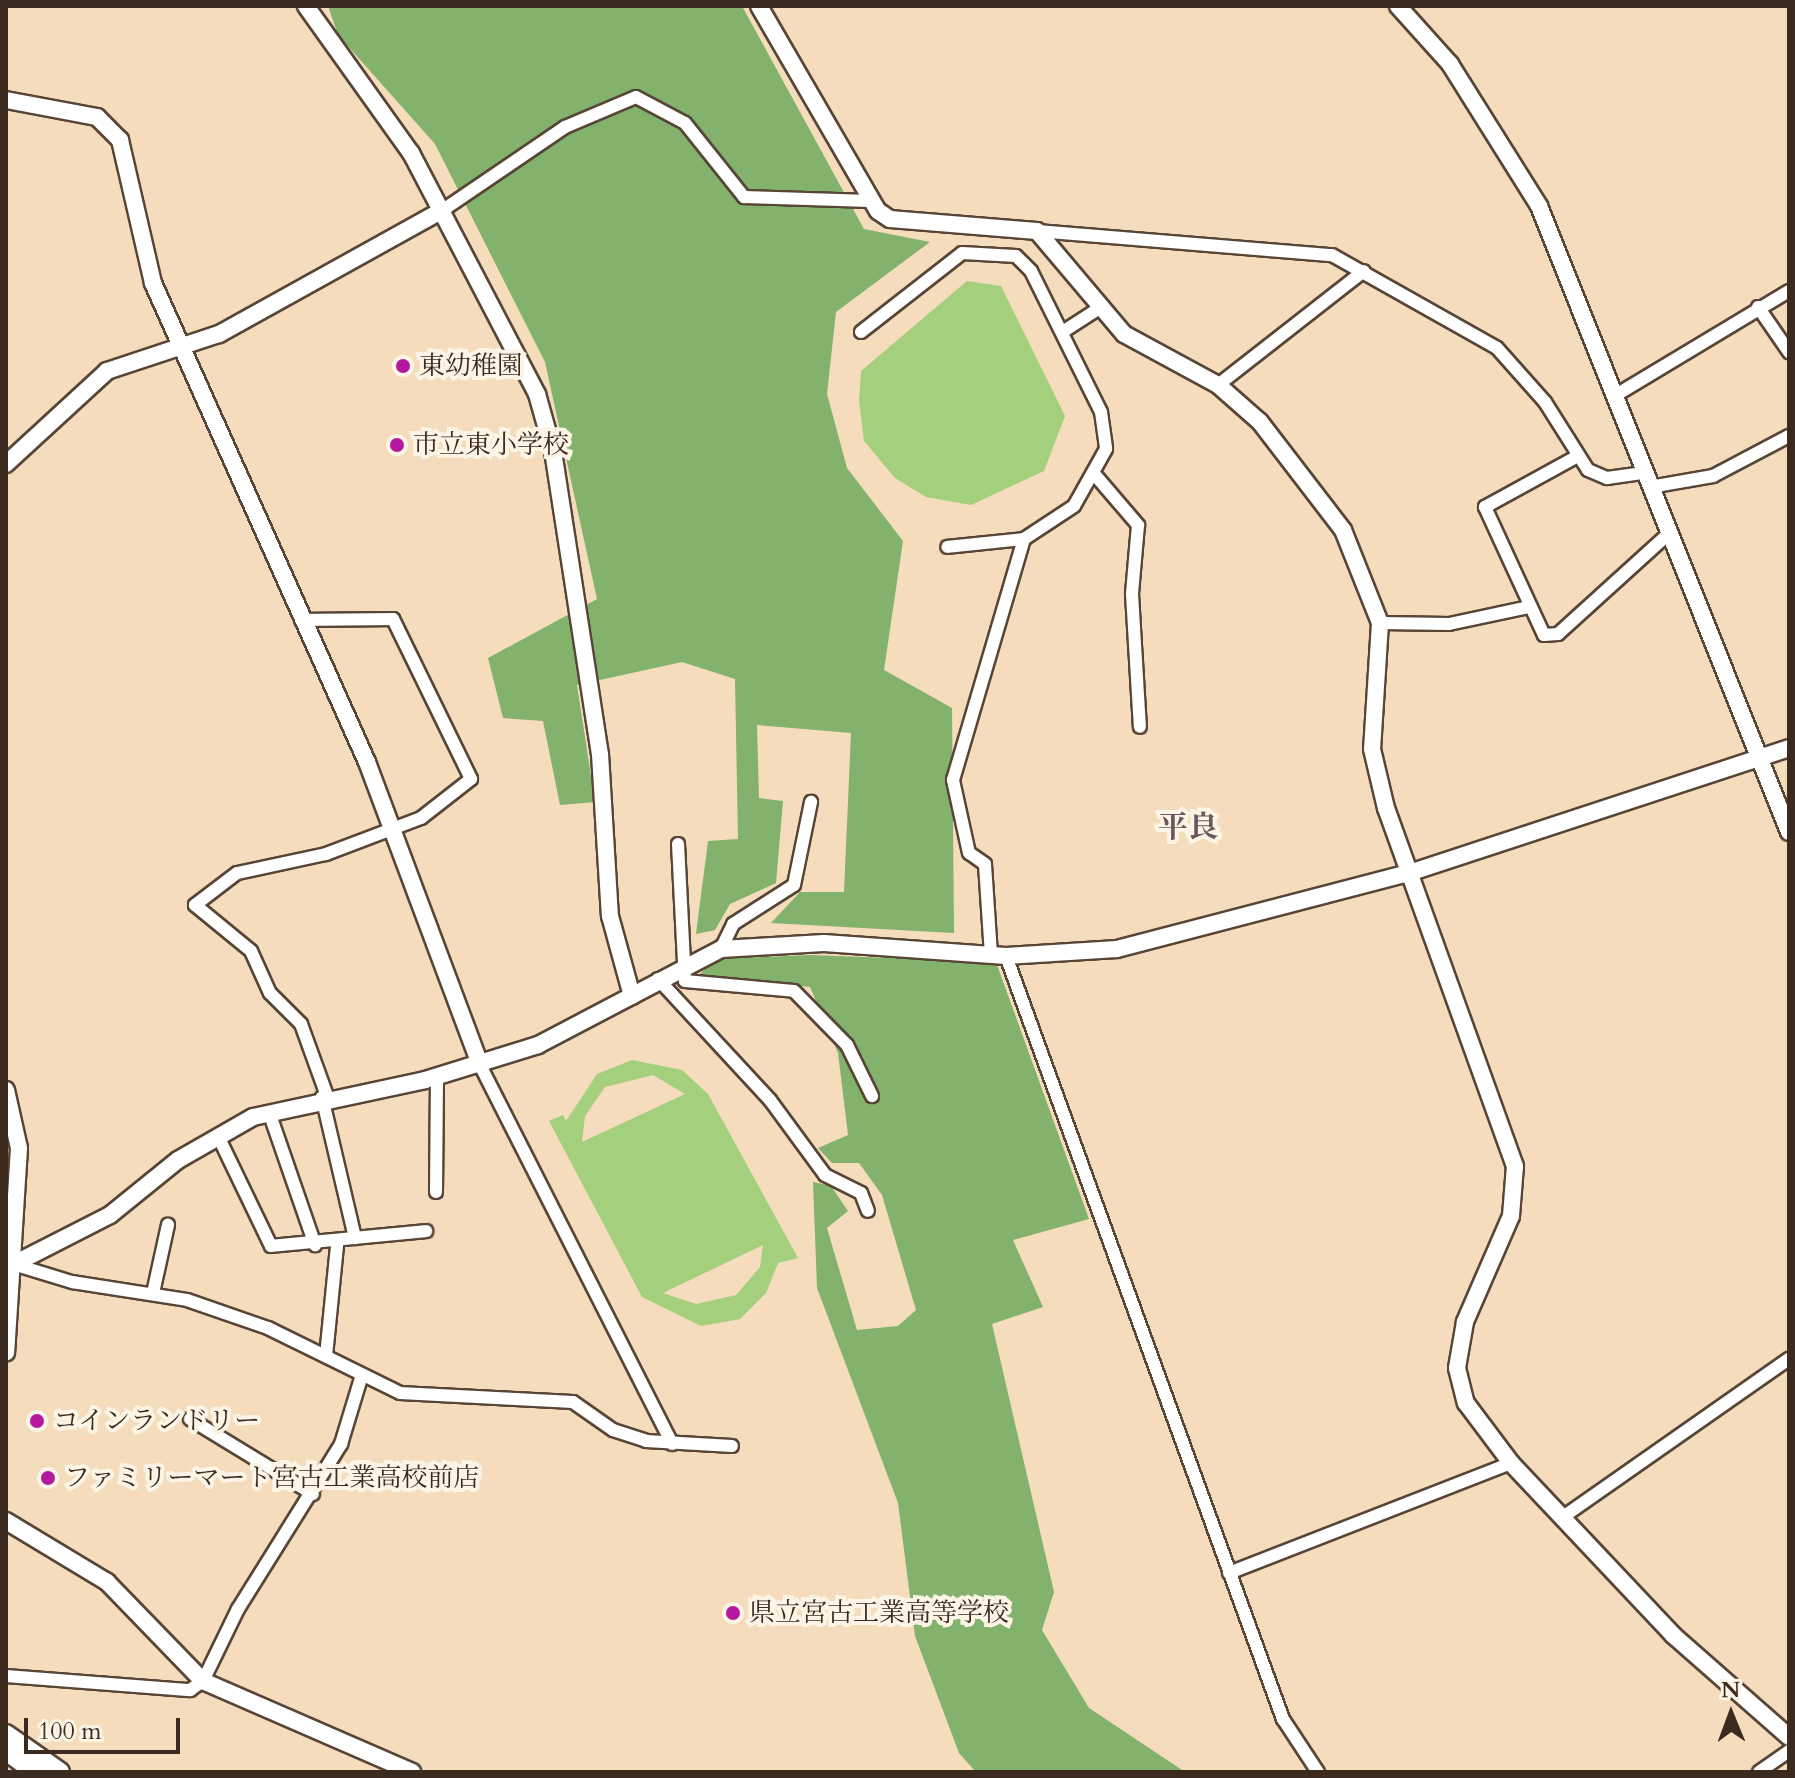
<!DOCTYPE html>
<meta charset="utf-8">
<style>
body{margin:0}
#map{position:relative;width:1795px;height:1778px;overflow:hidden;background:#f4dcbc;font-family:Cardo,"Noto Serif JP",serif}
div>[style]{position:absolute}
[style*='--x']{left:calc(var(--x)*1px);top:calc(var(--y)*1px);width:calc(var(--w)*1px);rotate:calc(var(--a)*1deg)}
.green>*{inset:0;background:#a4cf7c}
.forest>*{inset:0;background:#83b26c}
.roads{filter:drop-shadow(2px 0 #574536) drop-shadow(-2px 0 #574536) drop-shadow(0 2px #574536) drop-shadow(0 -2px #574536)}
.street>*{height:12px;margin:-6px;padding:0 6px;transform-origin:6px;border-radius:6px;background:#fff}
.secondary>*{height:16px;margin:-8px;padding:0 8px;transform-origin:8px;border-radius:8px;background:#fff}
.primary>*{height:18px;margin:-9px;padding:0 9px;transform-origin:9px;border-radius:9px;background:#fff}
.dots>*{width:22px;height:22px;translate:-50% -50%;box-sizing:border-box;border:4px solid #fcf5e5;border-radius:50%}
span{translate:-50% -50%;white-space:nowrap;text-align:center;line-height:1.15;-webkit-text-stroke:8px #fcf5e5;paint-order:stroke}
.poi-label{font-size:26px;color:#3b2a1e}
.left{translate:0 -50%;text-align:left}
.quarter-label{font-size:30px;color:#69565e;font-weight:700}
.frame{position:absolute;inset:0;border:8px solid #3b2a1e;pointer-events:none}
.north{position:absolute;left:1691px;top:1674px;width:80px;height:80px;-webkit-text-stroke:6px #fcf5e5;paint-order:stroke;rotate:359deg;font-size:22px;font-weight:700;line-height:32px;text-align:center;color:#3b2a1e}
.north::after{content:'';display:block;margin:auto;width:28px;height:36px;background:#3b2a1e;clip-path:polygon(50% 0,100% 100%,50% 72%,0 100%)}
.scale{position:absolute;left:24px;top:1718px;width:156px;height:36px;box-sizing:border-box;border:4px solid #3b2a1e;border-top:0;padding-left:10px;font-size:24px;line-height:28px;white-space:nowrap;color:#3b2a1e;-webkit-text-stroke:6px #fcf5e5;paint-order:stroke}
</style>
<div id="map">
<div class="green">
<i style="clip-path:polygon(967px 281px,1001px 286px,1065px 416px,1044px 471px,971px 505px,926px 497px,895px 478px,864px 441px,859px 401px,861px 371px)"></i>
<i style="clip-path:polygon(evenodd,632px 1060px,682px 1070px,708px 1094px,798px 1258px,778px 1263px,766px 1293px,740px 1319px,701px 1326px,642px 1297px,549px 1121px,563px 1115px,566px 1121px,597px 1074px,632px 1060px,653px 1075px,685px 1094px,582px 1142px,585px 1116px,605px 1087px,653px 1075px,632px 1060px,763px 1245px,760px 1267px,736px 1295px,696px 1304px,663px 1293px,763px 1245px)"></i>
</div>
<div class="forest">
<i style="clip-path:polygon(328px 6px,742px 6px,864px 229px,930px 242px,836px 312px,827px 394px,847px 468px,903px 541px,884px 670px,952px 708px,954px 933px,771px 923px,800px 892px,844px 892px,851px 733px,757px 725px,759px 798px,783px 801px,776px 883px,730px 904px,715px 930px,696px 934px,708px 841px,738px 839px,735px 679px,682px 662px,577px 685px,595px 802px,560px 805px,543px 721px,503px 718px,488px 658px,597px 599px,545px 362px,435px 144px,338px 35px)"></i>
<i style="clip-path:polygon(810px 955px,996px 962px,1089px 1219px,1013px 1240px,1043px 1307px,992px 1324px,1054px 1592px,1042px 1630px,1089px 1708px,1185px 1772px,976px 1772px,959px 1753px,915px 1636px,898px 1503px,817px 1288px,813px 1182px,831px 1186px,848px 1211px,827px 1228px,857px 1330px,898px 1326px,916px 1310px,882px 1195px,859px 1163px,832px 1163px,818px 1148px,848px 1135px,838px 1053px,810px 987px,699px 975px,715px 959px)"></i>
</div>
<div class="roads">
<div class="street">
<i style="--x:443;--y:210;--w:148;--a:-34.2"></i>
<i style="--x:565;--y:127;--w:77;--a:-22.9"></i>
<i style="--x:636;--y:97;--w:55;--a:28"></i>
<i style="--x:685;--y:123;--w:95;--a:51.4"></i>
<i style="--x:744;--y:197;--w:126;--a:1.8"></i>
<i style="--x:1037;--y:231;--w:296;--a:4.7"></i>
<i style="--x:1332;--y:255;--w:189;--a:29.4"></i>
<i style="--x:1497;--y:348;--w:72;--a:48.4"></i>
<i style="--x:1545;--y:402;--w:80;--a:57.7"></i>
<i style="--x:1588;--y:470;--w:21;--a:23"></i>
<i style="--x:1607;--y:478;--w:37;--a:-8"></i>
<i style="--x:1758;--y:307;--w:55;--a:55.4"></i>
<i style="--x:1064;--y:331;--w:40;--a:-32.9"></i>
<i style="--x:861;--y:332;--w:128;--a:-38"></i>
<i style="--x:962;--y:253;--w:54;--a:3.2"></i>
<i style="--x:1016;--y:256;--w:21;--a:45"></i>
<i style="--x:1031;--y:271;--w:157;--a:63.6"></i>
<i style="--x:1101;--y:412;--w:37;--a:82"></i>
<i style="--x:1106;--y:449;--w:65;--a:119.3"></i>
<i style="--x:1074;--y:506;--w:60;--a:146.6"></i>
<i style="--x:1024;--y:539;--w:77;--a:174.1"></i>
<i style="--x:1218;--y:385;--w:185;--a:-38"></i>
<i style="--x:1616;--y:395;--w:202;--a:-31"></i>
<i style="--x:1576;--y:457;--w:104;--a:151.2"></i>
<i style="--x:1485;--y:507;--w:141;--a:65.3"></i>
<i style="--x:1544;--y:635;--w:14;--a:-4"></i>
<i style="--x:1558;--y:634;--w:147;--a:-42.2"></i>
<i style="--x:1096;--y:476;--w:65;--a:49.4"></i>
<i style="--x:1138;--y:525;--w:69;--a:95"></i>
<i style="--x:1132;--y:594;--w:133;--a:86.6"></i>
<i style="--x:1650;--y:487;--w:64;--a:-9.9"></i>
<i style="--x:1713;--y:476;--w:86;--a:-27.8"></i>
<i style="--x:301;--y:620;--w:92;--a:-0.6"></i>
<i style="--x:393;--y:619;--w:178;--a:64"></i>
<i style="--x:471;--y:779;--w:63;--a:142"></i>
<i style="--x:421;--y:818;--w:102;--a:159.2"></i>
<i style="--x:326;--y:854;--w:91;--a:167.9"></i>
<i style="--x:237;--y:873;--w:53;--a:142.7"></i>
<i style="--x:195;--y:905;--w:72;--a:39.4"></i>
<i style="--x:251;--y:951;--w:46;--a:65.7"></i>
<i style="--x:270;--y:993;--w:44;--a:45"></i>
<i style="--x:301;--y:1024;--w:77;--a:70.1"></i>
<i style="--x:1380;--y:623;--w:69;--a:0.8"></i>
<i style="--x:1449;--y:624;--w:81;--a:-12.1"></i>
<i style="--x:678;--y:844;--w:137;--a:87.1"></i>
<i style="--x:685;--y:981;--w:109;--a:5.2"></i>
<i style="--x:794;--y:991;--w:76;--a:45.5"></i>
<i style="--x:847;--y:1045;--w:57;--a:63.9"></i>
<i style="--x:721;--y:949;--w:28;--a:-64"></i>
<i style="--x:733;--y:924;--w:72;--a:-32.6"></i>
<i style="--x:794;--y:885;--w:85;--a:-78.4"></i>
<i style="--x:991;--y:955;--w:91;--a:-93.8"></i>
<i style="--x:985;--y:864;--w:19;--a:-145"></i>
<i style="--x:969;--y:853;--w:75;--a:-102.4"></i>
<i style="--x:953;--y:780;--w:251;--a:-73.6"></i>
<i style="--x:1006;--y:956;--w:812;--a:70.05"></i>
<i style="--x:1283;--y:1719;--w:64;--a:56.6"></i>
<i style="--x:658;--y:979;--w:165;--a:47.2"></i>
<i style="--x:770;--y:1100;--w:93;--a:53.7"></i>
<i style="--x:825;--y:1175;--w:40;--a:26.6"></i>
<i style="--x:861;--y:1193;--w:19;--a:69"></i>
<i style="--x:480;--y:1065;--w:425;--a:63.1"></i>
<i style="--x:322;--y:1097;--w:145;--a:76.8"></i>
<i style="--x:269;--y:1112;--w:141;--a:70.9"></i>
<i style="--x:218;--y:1136;--w:122;--a:64.3"></i>
<i style="--x:271;--y:1246;--w:156;--a:-5.5"></i>
<i style="--x:436;--y:1192;--w:115;--a:-89.5"></i>
<i style="--x:13;--y:1264;--w:62;--a:17"></i>
<i style="--x:72;--y:1282;--w:116;--a:8.9"></i>
<i style="--x:187;--y:1300;--w:86;--a:19.1"></i>
<i style="--x:268;--y:1328;--w:147;--a:26.2"></i>
<i style="--x:400;--y:1393;--w:173;--a:3"></i>
<i style="--x:573;--y:1402;--w:49;--a:35"></i>
<i style="--x:613;--y:1430;--w:35;--a:18"></i>
<i style="--x:646;--y:1441;--w:86;--a:3.3"></i>
<i style="--x:153;--y:1293;--w:70;--a:-77.6"></i>
<i style="--x:326;--y:1356;--w:112;--a:-84.3"></i>
<i style="--x:190;--y:1419;--w:144;--a:31.4"></i>
<i style="--x:1563;--y:1517;--w:276;--a:-35"></i>
<i style="--x:1229;--y:1573;--w:303;--a:-21.3"></i>
<i style="--x:6;--y:1676;--w:185;--a:4.4"></i>
<i style="--x:190;--y:1690;--w:16;--a:-35"></i>
<i style="--x:203;--y:1681;--w:80;--a:-64.1"></i>
<i style="--x:238;--y:1609;--w:195;--a:-58"></i>
<i style="--x:341;--y:1444;--w:72;--a:-73.1"></i>
<i style="--x:1759;--y:1772;--w:37;--a:-35"></i>
</div>
<div class="secondary">
<i style="--x:306;--y:6;--w:181;--a:54.5"></i>
<i style="--x:411;--y:153;--w:272;--a:62.4"></i>
<i style="--x:537;--y:394;--w:59;--a:74.3"></i>
<i style="--x:553;--y:451;--w:307;--a:81.2"></i>
<i style="--x:600;--y:754;--w:162;--a:86.5"></i>
<i style="--x:610;--y:916;--w:83;--a:74.6"></i>
<i style="--x:759;--y:6;--w:237;--a:59.9"></i>
<i style="--x:878;--y:211;--w:14;--a:34"></i>
<i style="--x:890;--y:219;--w:147;--a:4.7"></i>
<i style="--x:1037;--y:231;--w:135;--a:49.8"></i>
<i style="--x:1124;--y:334;--w:107;--a:28.5"></i>
<i style="--x:1218;--y:385;--w:56;--a:41.4"></i>
<i style="--x:1260;--y:422;--w:136;--a:52.5"></i>
<i style="--x:1343;--y:530;--w:100;--a:68.3"></i>
<i style="--x:1380;--y:623;--w:126;--a:93.6"></i>
<i style="--x:1372;--y:749;--w:61;--a:76.7"></i>
<i style="--x:1386;--y:808;--w:381;--a:70.2"></i>
<i style="--x:1515;--y:1166;--w:50;--a:94.6"></i>
<i style="--x:1511;--y:1216;--w:116;--a:113.5"></i>
<i style="--x:1465;--y:1322;--w:47;--a:99.9"></i>
<i style="--x:1457;--y:1368;--w:36;--a:76"></i>
<i style="--x:1466;--y:1403;--w:75;--a:53.1"></i>
<i style="--x:1511;--y:1463;--w:236;--a:46.7"></i>
<i style="--x:1673;--y:1635;--w:154;--a:41.3"></i>
<i style="--x:1398;--y:6;--w:78;--a:48.1"></i>
<i style="--x:1450;--y:64;--w:168;--a:57.9"></i>
<i style="--x:1539;--y:206;--w:674;--a:68.23"></i>
<i style="--x:6;--y:100;--w:93;--a:10.6"></i>
<i style="--x:97;--y:117;--w:33;--a:45"></i>
<i style="--x:120;--y:140;--w:147;--a:77"></i>
<i style="--x:153;--y:283;--w:525;--a:65.93"></i>
<i style="--x:367;--y:762;--w:323;--a:69.5"></i>
<i style="--x:6;--y:464;--w:137;--a:-42.6"></i>
<i style="--x:107;--y:371;--w:118;--a:-18.3"></i>
<i style="--x:219;--y:334;--w:256;--a:-29"></i>
<i style="--x:6;--y:1090;--w:59;--a:77.4"></i>
<i style="--x:19;--y:1148;--w:205;--a:93.6"></i>
<i style="--x:14;--y:1264;--w:108;--a:-27"></i>
<i style="--x:110;--y:1215;--w:87;--a:-39"></i>
<i style="--x:178;--y:1160;--w:86;--a:-29.8"></i>
<i style="--x:253;--y:1117;--w:176;--a:-12.1"></i>
<i style="--x:425;--y:1080;--w:118;--a:-17.2"></i>
<i style="--x:538;--y:1045;--w:207;--a:-27.7"></i>
<i style="--x:721;--y:949;--w:103;--a:-3.3"></i>
<i style="--x:824;--y:943;--w:182;--a:4.1"></i>
<i style="--x:1006;--y:956;--w:111;--a:-3.6"></i>
<i style="--x:1117;--y:949;--w:302;--a:-14.6"></i>
<i style="--x:1409;--y:873;--w:400;--a:-18.2"></i>
<i style="--x:6;--y:1521;--w:118;--a:31.1"></i>
<i style="--x:107;--y:1582;--w:138;--a:45.9"></i>
<i style="--x:203;--y:1681;--w:228;--a:23.5"></i>
</div>
<div class="primary">
<i style="--x:6;--y:1734;--w:66;--a:35.1"></i>
<i style="--x:6;--y:1751;--w:36;--a:36"></i>
</div>
</div>
<div class="dots">
<i style="left:403px;top:366px;background:#b5179e"></i>
<i style="left:397px;top:445px;background:#b5179e"></i>
<i style="left:37px;top:1421px;background:#b5179e"></i>
<i style="left:48px;top:1478px;background:#b5179e"></i>
<i style="left:733px;top:1613px;background:#b5179e"></i>
</div>
<div class="poi-label">
<span class="left" style="left:419px;top:366px">東幼稚園</span>
<span class="left" style="left:413px;top:445px">市立東小学校</span>
<span class="left" style="left:53px;top:1421px">コインランドリー</span>
<span class="left" style="left:64px;top:1478px">ファミリーマート宮古工業高校前店</span>
<span class="left" style="left:749px;top:1613px">県立宮古工業高等学校</span>
</div>
<div class="quarter-label">
<span style="left:1188px;top:828px">平良</span>
</div>
<div class="frame"></div>
<div class="north">N</div>
<div class="scale">100 m</div>
</div>
